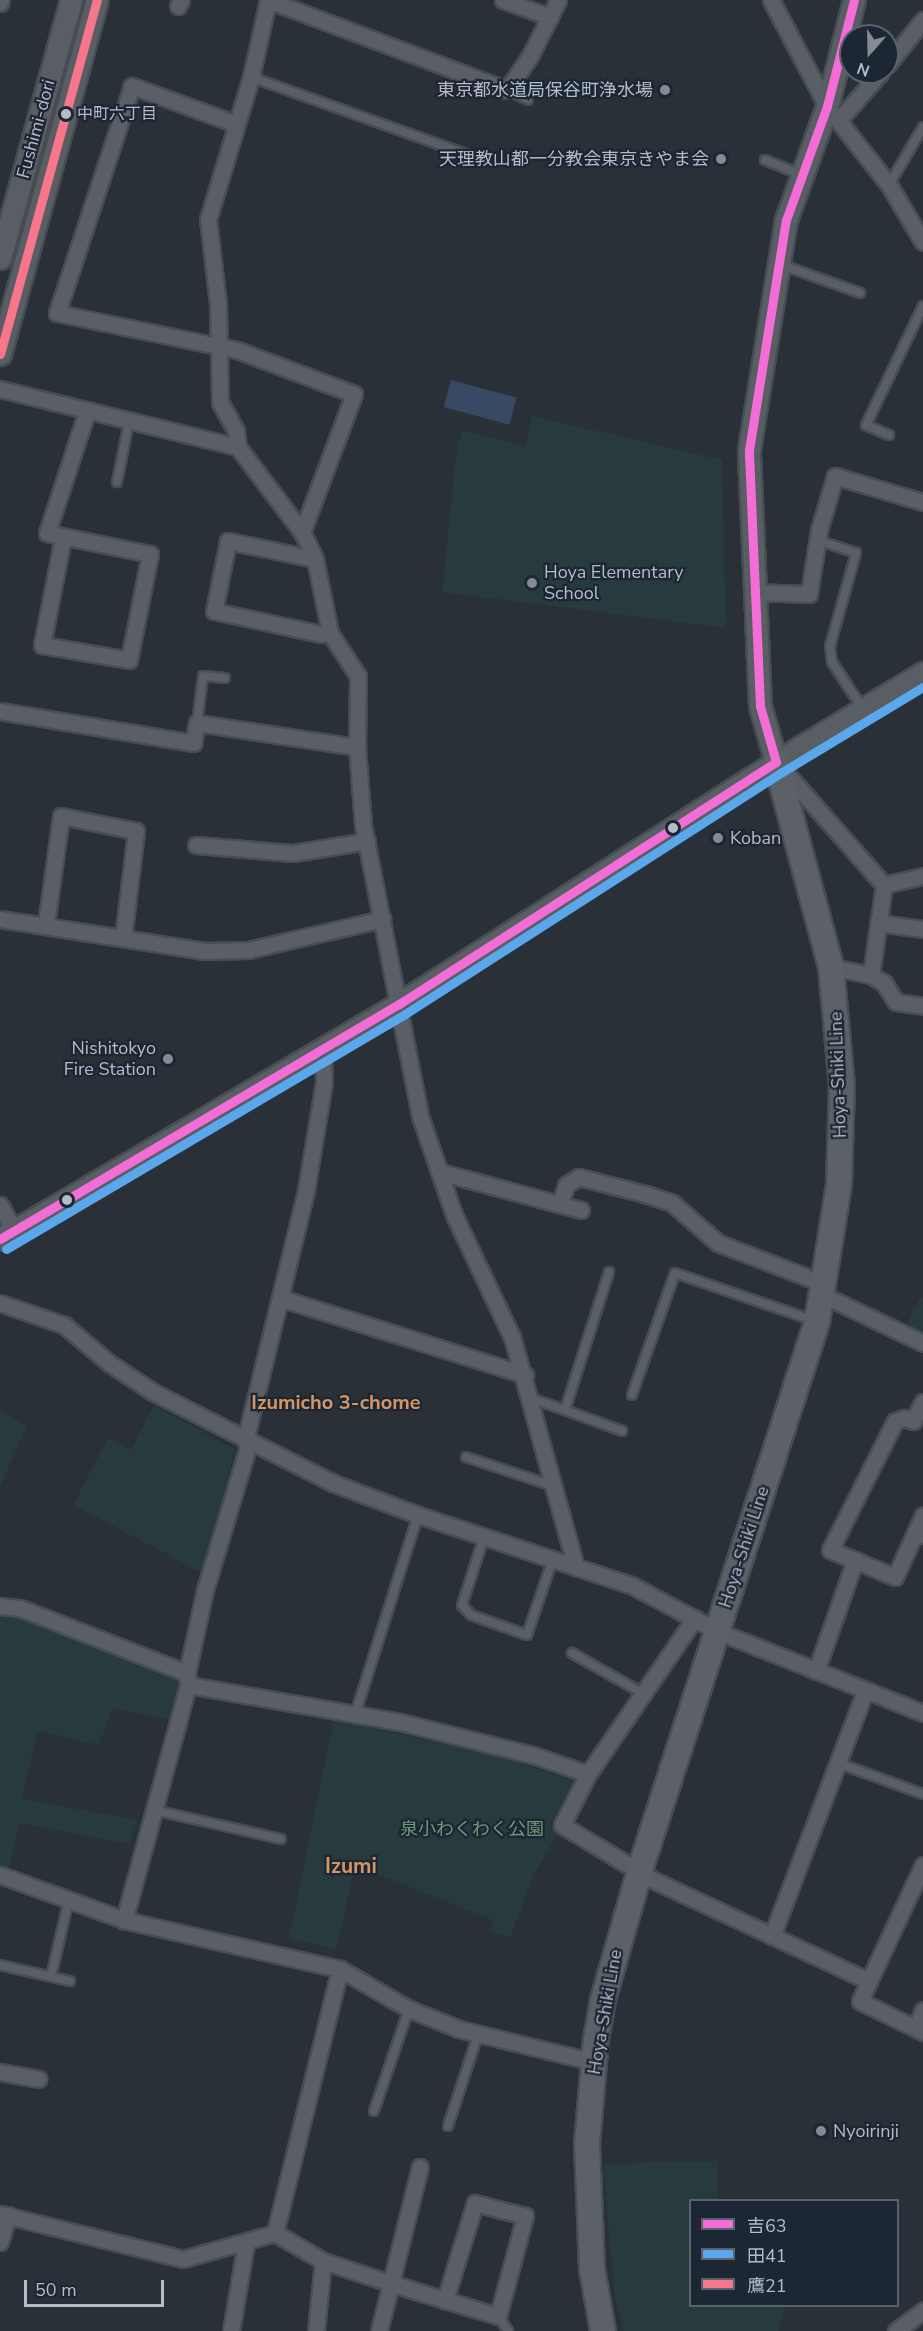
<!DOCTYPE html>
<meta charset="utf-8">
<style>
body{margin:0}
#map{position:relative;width:923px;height:2331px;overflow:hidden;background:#2a3038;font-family:"Nunito Sans","Noto Sans JP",sans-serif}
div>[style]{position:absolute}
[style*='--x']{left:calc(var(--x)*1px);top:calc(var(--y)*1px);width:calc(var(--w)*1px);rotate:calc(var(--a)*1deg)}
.green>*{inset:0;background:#273a3e}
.water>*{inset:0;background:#384963;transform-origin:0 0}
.roads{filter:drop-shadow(2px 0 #484c53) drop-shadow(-2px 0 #484c53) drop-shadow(0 2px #484c53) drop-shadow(0 -2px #484c53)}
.lane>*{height:8px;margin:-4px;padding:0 4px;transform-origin:4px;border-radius:4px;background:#5a5e66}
.street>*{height:15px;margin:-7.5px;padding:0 7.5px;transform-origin:7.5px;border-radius:7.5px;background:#5a5e66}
.secondary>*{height:21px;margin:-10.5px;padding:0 10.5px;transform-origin:10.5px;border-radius:10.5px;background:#595d64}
.primary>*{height:24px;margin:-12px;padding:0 12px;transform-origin:12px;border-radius:12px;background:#5c6168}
.bus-1>*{height:9px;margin:-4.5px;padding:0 4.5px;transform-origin:4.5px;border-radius:4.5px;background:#f26dd5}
.bus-2>*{height:9px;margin:-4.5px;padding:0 4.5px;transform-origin:4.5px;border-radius:4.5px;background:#5aa8eb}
.bus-3>*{height:9px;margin:-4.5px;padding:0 4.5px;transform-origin:4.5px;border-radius:4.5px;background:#f6778b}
.dots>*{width:16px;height:16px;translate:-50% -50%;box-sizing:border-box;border:3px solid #1d2633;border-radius:50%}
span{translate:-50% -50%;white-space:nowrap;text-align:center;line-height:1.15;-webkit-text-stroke:4.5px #1d2633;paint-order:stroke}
.bus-label{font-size:16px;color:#b4bcc9}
.left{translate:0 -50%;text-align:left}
.poi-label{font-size:18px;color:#b4bcc9}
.right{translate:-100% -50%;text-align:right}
.street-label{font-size:18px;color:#b4bcc9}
.park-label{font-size:18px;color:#6b9a76}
.neighbourhood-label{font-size:20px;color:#d59563;font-weight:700}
.quarter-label{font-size:21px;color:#d59563;font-weight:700}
.legend{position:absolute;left:689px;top:2199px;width:210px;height:108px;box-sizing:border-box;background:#1d2633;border:2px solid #59626f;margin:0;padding:8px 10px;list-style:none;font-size:18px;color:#b4bcc9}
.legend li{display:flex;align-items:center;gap:12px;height:30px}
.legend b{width:30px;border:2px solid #59626f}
.north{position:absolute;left:839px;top:24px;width:60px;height:60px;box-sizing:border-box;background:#1d2633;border:2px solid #59626f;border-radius:50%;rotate:200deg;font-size:16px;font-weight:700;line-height:24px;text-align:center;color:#b4bcc9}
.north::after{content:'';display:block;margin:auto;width:21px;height:27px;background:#848b96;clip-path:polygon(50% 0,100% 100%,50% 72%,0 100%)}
.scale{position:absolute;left:24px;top:2280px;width:140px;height:27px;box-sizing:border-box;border:3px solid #b4bcc9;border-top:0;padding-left:8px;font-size:18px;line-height:21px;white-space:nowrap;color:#b4bcc9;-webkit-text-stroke:4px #1d2633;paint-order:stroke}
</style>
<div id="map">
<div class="green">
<i style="clip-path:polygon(532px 416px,722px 460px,726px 628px,442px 592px,457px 448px,463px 430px,525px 447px)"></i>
<i style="clip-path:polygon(920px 1297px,923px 1299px,923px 1335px,906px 1326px)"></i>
<i style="clip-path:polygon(154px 1405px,236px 1450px,201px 1572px,73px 1505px,108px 1438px,131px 1450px)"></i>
<i style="clip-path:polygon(0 1411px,27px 1426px,0 1487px)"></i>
<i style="clip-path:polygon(0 1614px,22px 1616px,176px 1675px,181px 1686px,171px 1720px,112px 1708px,99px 1745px,38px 1730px,21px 1799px,138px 1820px,130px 1844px,19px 1823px,9px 1870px,0 1868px)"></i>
<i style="clip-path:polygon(334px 1719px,504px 1758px,571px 1780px,572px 1785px,550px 1825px,559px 1831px,533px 1876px,510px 1938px,489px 1930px,493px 1920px,355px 1865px,336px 1950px,289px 1938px)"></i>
<i style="clip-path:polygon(717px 2161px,717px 2200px,690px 2200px,690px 2306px,784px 2306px,779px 2331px,623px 2331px,614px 2291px,603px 2164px)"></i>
</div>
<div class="water">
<i style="left:451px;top:380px;width:68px;height:28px;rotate:15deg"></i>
</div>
<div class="roads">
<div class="lane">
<i style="--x:251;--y:77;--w:237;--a:19.7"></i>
<i style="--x:507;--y:90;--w:23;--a:25"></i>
<i style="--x:765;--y:160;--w:38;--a:22"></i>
<i style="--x:889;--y:185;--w:67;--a:-59.6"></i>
<i style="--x:782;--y:265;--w:83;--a:19.7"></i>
<i style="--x:889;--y:435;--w:25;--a:-157"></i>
<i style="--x:866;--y:425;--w:132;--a:-64.4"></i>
<i style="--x:117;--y:482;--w:61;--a:-78.7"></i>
<i style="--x:820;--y:541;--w:38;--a:18"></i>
<i style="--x:856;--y:553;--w:97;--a:105.6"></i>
<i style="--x:830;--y:646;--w:16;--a:83"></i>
<i style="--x:832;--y:662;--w:56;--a:56.6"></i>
<i style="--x:197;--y:723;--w:47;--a:-82.7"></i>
<i style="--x:203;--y:676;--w:22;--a:5"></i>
<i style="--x:632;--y:1395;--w:129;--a:-70.6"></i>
<i style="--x:675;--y:1273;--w:148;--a:18.9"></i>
<i style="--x:530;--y:1398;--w:37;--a:19"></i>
<i style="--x:565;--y:1410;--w:145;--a:-72.3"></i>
<i style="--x:565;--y:1410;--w:61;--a:20.2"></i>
<i style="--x:466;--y:1457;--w:92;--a:18.4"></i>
<i style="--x:484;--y:1537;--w:71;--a:107.9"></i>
<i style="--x:462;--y:1605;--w:13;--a:48"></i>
<i style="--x:471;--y:1615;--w:59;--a:19.7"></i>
<i style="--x:527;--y:1635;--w:80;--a:-71.1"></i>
<i style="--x:572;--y:1653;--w:83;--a:29.7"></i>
<i style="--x:355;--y:1715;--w:210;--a:-72.5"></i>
<i style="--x:838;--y:1763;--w:90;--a:20"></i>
<i style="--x:154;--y:1810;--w:130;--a:12.9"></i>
<i style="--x:0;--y:1965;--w:72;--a:12.9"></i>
<i style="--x:51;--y:1977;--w:80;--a:-77"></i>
<i style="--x:374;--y:2111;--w:108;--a:-71.1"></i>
<i style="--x:448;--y:2126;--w:96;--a:-71.8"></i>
<i style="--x:498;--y:2316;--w:18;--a:56"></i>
</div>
<div class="street">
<i style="--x:268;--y:0;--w:79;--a:102.4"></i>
<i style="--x:251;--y:77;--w:148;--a:106.8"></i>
<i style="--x:208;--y:219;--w:86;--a:83.3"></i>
<i style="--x:218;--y:304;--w:98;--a:88.8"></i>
<i style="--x:220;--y:402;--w:33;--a:61"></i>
<i style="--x:236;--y:431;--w:16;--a:83"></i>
<i style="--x:238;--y:447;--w:106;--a:53"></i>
<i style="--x:302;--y:532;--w:30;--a:64"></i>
<i style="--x:315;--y:559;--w:76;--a:78.5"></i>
<i style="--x:330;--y:633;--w:51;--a:56.9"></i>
<i style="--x:358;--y:676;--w:71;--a:90.8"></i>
<i style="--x:357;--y:747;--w:78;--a:85.6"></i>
<i style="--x:363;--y:825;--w:297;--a:78.9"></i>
<i style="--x:420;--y:1116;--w:105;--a:71"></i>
<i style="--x:454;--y:1215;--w:135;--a:64.6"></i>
<i style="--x:512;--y:1337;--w:239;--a:74.5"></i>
<i style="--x:268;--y:0;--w:255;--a:20.6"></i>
<i style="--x:507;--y:90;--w:41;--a:-55.9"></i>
<i style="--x:530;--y:56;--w:63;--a:-63.4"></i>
<i style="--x:503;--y:0;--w:50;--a:19.9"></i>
<i style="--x:771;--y:0;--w:120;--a:62.2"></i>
<i style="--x:827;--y:106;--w:100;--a:51.9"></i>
<i style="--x:889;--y:185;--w:66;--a:59.2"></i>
<i style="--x:0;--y:3;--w:3;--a:-72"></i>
<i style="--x:178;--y:6;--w:7;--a:-63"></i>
<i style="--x:887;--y:65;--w:58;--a:-51.3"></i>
<i style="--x:838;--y:121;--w:65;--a:-48.7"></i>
<i style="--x:236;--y:124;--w:111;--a:-159.9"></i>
<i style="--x:132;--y:86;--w:239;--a:108.3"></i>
<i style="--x:57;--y:313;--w:184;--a:11.6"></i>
<i style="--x:237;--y:350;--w:125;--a:20.6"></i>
<i style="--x:354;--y:394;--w:147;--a:110.6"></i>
<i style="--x:0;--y:389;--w:245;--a:13.7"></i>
<i style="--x:63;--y:537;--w:110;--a:101"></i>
<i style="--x:42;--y:645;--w:88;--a:9.8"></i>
<i style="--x:129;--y:660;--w:108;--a:-78.8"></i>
<i style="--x:150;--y:554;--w:105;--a:-168.5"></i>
<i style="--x:47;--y:533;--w:128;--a:-71.8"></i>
<i style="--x:315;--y:559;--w:89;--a:-168.3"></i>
<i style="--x:228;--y:541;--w:71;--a:101.3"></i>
<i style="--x:214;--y:611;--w:109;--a:12.1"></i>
<i style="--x:321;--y:634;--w:9;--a:-6"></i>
<i style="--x:752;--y:592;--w:57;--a:2"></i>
<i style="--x:809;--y:594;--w:65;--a:-81.1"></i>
<i style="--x:819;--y:530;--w:56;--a:-73.5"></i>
<i style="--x:835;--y:476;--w:92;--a:16.5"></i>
<i style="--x:0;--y:711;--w:196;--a:9.4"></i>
<i style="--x:193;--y:743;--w:20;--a:-79"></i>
<i style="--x:197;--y:723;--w:162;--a:8.5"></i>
<i style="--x:778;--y:764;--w:161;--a:48.8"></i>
<i style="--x:196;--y:845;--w:97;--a:4.7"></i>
<i style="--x:293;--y:853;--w:75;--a:-9.2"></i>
<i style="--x:0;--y:919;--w:207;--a:8.9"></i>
<i style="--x:205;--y:951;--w:43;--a:-1.3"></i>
<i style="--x:248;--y:950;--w:138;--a:-13"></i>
<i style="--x:878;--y:923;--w:45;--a:7.6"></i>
<i style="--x:46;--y:924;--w:109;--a:-82.1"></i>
<i style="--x:61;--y:816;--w:76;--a:11.3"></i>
<i style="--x:136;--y:831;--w:108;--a:96.9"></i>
<i style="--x:831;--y:967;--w:41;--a:11.3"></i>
<i style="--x:871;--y:975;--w:15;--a:32"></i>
<i style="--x:884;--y:983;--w:22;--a:58"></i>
<i style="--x:896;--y:1002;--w:27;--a:8"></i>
<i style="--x:871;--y:975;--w:91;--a:-81.8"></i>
<i style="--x:884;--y:885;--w:40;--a:-13"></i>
<i style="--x:440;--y:1172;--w:146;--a:15.1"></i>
<i style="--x:560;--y:1204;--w:20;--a:-72"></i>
<i style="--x:566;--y:1185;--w:15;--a:-32"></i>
<i style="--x:579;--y:1177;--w:68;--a:14.4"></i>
<i style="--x:645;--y:1194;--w:28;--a:18"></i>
<i style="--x:672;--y:1203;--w:61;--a:41"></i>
<i style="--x:718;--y:1243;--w:115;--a:21"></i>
<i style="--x:0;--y:1205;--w:29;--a:61"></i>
<i style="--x:823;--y:1295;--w:111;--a:25.6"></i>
<i style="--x:280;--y:1298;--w:257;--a:17.4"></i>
<i style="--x:0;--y:1303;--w:68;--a:19"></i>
<i style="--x:64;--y:1325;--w:59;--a:40.2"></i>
<i style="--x:109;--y:1363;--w:53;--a:33.4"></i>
<i style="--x:153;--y:1392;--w:202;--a:26.8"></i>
<i style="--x:333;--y:1483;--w:91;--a:20.6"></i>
<i style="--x:418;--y:1515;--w:224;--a:18.2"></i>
<i style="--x:631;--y:1585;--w:98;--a:28.1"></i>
<i style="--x:717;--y:1631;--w:222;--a:21.7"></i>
<i style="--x:923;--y:1402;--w:21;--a:118"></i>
<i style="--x:913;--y:1421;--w:9;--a:-159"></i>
<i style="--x:905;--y:1418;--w:10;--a:163"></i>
<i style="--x:895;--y:1421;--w:144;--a:116.7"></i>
<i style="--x:830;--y:1550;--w:70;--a:22.6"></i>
<i style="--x:895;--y:1577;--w:51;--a:-65.5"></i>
<i style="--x:916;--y:1531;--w:8;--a:30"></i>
<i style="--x:245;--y:1441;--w:258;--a:-76.3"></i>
<i style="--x:306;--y:1190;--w:109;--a:-80.5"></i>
<i style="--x:324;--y:1082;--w:34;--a:-92"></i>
<i style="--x:916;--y:1531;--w:17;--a:-66"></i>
<i style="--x:0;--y:1606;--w:20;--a:6"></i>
<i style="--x:20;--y:1608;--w:179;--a:21.3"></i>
<i style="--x:187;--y:1673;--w:12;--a:85"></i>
<i style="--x:188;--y:1685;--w:244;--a:105.2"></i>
<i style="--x:816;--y:1671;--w:118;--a:-70.6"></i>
<i style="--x:187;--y:1673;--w:85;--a:-77.8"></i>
<i style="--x:205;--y:1590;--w:153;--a:-73.3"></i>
<i style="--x:188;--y:1685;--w:215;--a:9.9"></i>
<i style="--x:400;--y:1722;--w:140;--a:14"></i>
<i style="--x:536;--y:1756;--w:55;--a:19.1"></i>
<i style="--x:588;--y:1774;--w:57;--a:117"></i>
<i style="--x:562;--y:1825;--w:104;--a:31.2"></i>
<i style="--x:651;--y:1879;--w:241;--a:25.1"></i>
<i style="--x:869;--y:1981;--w:22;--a:114"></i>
<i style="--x:860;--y:2001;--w:70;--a:26.2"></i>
<i style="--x:588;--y:1774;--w:189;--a:-55.6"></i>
<i style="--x:0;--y:1875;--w:132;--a:19.9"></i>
<i style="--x:124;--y:1920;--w:221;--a:12.8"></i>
<i style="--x:340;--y:1969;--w:80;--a:30.1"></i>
<i style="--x:409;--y:2009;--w:54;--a:21.8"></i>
<i style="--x:459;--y:2029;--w:139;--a:13.7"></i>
<i style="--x:772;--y:1936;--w:262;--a:-69.2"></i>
<i style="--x:869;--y:1981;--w:128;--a:-65"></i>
<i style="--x:916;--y:2028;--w:19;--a:-69"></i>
<i style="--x:0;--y:2072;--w:39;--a:10"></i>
<i style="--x:0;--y:2214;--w:188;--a:13.8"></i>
<i style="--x:183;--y:2259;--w:96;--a:-15.8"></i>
<i style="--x:275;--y:2233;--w:56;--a:30.3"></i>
<i style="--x:323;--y:2261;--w:71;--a:18.2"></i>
<i style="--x:390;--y:2283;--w:58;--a:17.2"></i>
<i style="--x:445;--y:2300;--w:55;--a:16.8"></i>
<i style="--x:498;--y:2316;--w:104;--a:-74.9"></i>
<i style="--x:525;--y:2216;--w:52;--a:-165.4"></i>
<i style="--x:475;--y:2203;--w:102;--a:107.2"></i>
<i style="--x:275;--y:2233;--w:272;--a:-76.2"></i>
<i style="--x:0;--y:2242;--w:28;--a:-73"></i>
<i style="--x:231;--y:2331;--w:90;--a:-80.4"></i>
<i style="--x:316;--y:2331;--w:70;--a:-84.3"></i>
<i style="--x:379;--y:2331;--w:169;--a:-76"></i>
<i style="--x:896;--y:2331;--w:34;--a:-37"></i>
</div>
<div class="secondary">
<i style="--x:0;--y:258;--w:268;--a:-74.6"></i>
<i style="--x:0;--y:354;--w:367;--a:-74.7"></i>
<i style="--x:776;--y:762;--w:58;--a:-105.9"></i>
<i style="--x:760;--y:706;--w:256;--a:-92.5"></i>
<i style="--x:749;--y:450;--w:233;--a:-80.9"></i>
<i style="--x:786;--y:220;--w:121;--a:-70.2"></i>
<i style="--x:827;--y:106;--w:109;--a:-75.7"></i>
<i style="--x:0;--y:1239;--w:463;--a:-30.5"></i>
<i style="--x:399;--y:1004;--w:448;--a:-32.7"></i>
<i style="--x:776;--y:762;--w:172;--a:-31.2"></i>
</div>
<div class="primary">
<i style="--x:603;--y:2331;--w:63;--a:-100.1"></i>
<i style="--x:592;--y:2269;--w:125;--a:-92.3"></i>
<i style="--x:587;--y:2144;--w:104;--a:-85.1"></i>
<i style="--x:596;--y:2040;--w:41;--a:-80.1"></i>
<i style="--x:603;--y:2000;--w:135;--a:-74.1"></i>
<i style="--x:640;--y:1870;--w:576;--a:-72.1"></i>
<i style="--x:817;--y:1322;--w:139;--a:-80.9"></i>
<i style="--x:839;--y:1185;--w:99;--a:-88.3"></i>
<i style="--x:842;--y:1086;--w:120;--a:-95.3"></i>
<i style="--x:831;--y:967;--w:212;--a:-105"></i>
</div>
</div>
<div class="bus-1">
<i style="--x:776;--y:762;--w:58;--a:-105.9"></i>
<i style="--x:760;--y:706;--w:256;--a:-92.5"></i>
<i style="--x:749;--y:450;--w:233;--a:-80.9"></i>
<i style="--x:786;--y:220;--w:121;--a:-70.2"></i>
<i style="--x:827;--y:106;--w:109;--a:-75.7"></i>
<i style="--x:0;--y:1239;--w:463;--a:-30.5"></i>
<i style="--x:399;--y:1004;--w:448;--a:-32.7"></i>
</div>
<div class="bus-2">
<i style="--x:6;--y:1249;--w:463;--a:-30.5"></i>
<i style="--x:405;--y:1014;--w:448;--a:-32.7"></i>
<i style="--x:782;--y:772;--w:165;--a:-31.1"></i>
</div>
<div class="bus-3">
<i style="--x:0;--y:354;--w:367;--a:-74.7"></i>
</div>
<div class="dots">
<i style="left:665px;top:90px;background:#848b96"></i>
<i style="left:66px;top:114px;background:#b4bcc9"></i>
<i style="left:721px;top:159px;background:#848b96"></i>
<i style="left:532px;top:583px;background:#848b96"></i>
<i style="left:673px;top:828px;background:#b4bcc9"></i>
<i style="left:718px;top:838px;background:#848b96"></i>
<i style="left:168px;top:1059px;background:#848b96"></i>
<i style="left:67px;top:1200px;background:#b4bcc9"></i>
<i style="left:821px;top:2131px;background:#848b96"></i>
</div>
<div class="bus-label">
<span class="left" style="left:77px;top:114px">中町六丁目</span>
</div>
<div class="poi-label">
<span class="right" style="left:653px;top:90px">東京都水道局保谷町浄水場</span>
<span class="right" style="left:709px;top:159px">天理教山都一分教会東京きやま会</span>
<span class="left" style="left:544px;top:583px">Hoya Elementary<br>School</span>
<span class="left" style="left:730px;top:838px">Koban</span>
<span class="right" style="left:156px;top:1059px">Nishitokyo<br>Fire Station</span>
<span class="left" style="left:833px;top:2131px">Nyoirinji</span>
</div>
<div class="street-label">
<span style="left:36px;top:129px;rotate:-75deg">Fushimi-dori</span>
<span style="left:838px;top:1075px;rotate:-92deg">Hoya-Shiki Line</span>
<span style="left:744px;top:1547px;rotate:-72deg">Hoya-Shiki Line</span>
<span style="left:605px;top:2012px;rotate:-80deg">Hoya-Shiki Line</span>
</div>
<div class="park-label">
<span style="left:472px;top:1829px">泉小わくわく公園</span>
</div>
<div class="neighbourhood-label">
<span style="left:336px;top:1402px">Izumicho 3-chome</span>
</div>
<div class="quarter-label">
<span style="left:351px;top:1866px">Izumi</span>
</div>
<ul class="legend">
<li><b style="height:8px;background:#f26dd5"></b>吉63</li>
<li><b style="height:8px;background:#5aa8eb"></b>田41</li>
<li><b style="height:8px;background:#f6778b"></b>鷹21</li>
</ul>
<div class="north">N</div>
<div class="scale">50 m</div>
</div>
